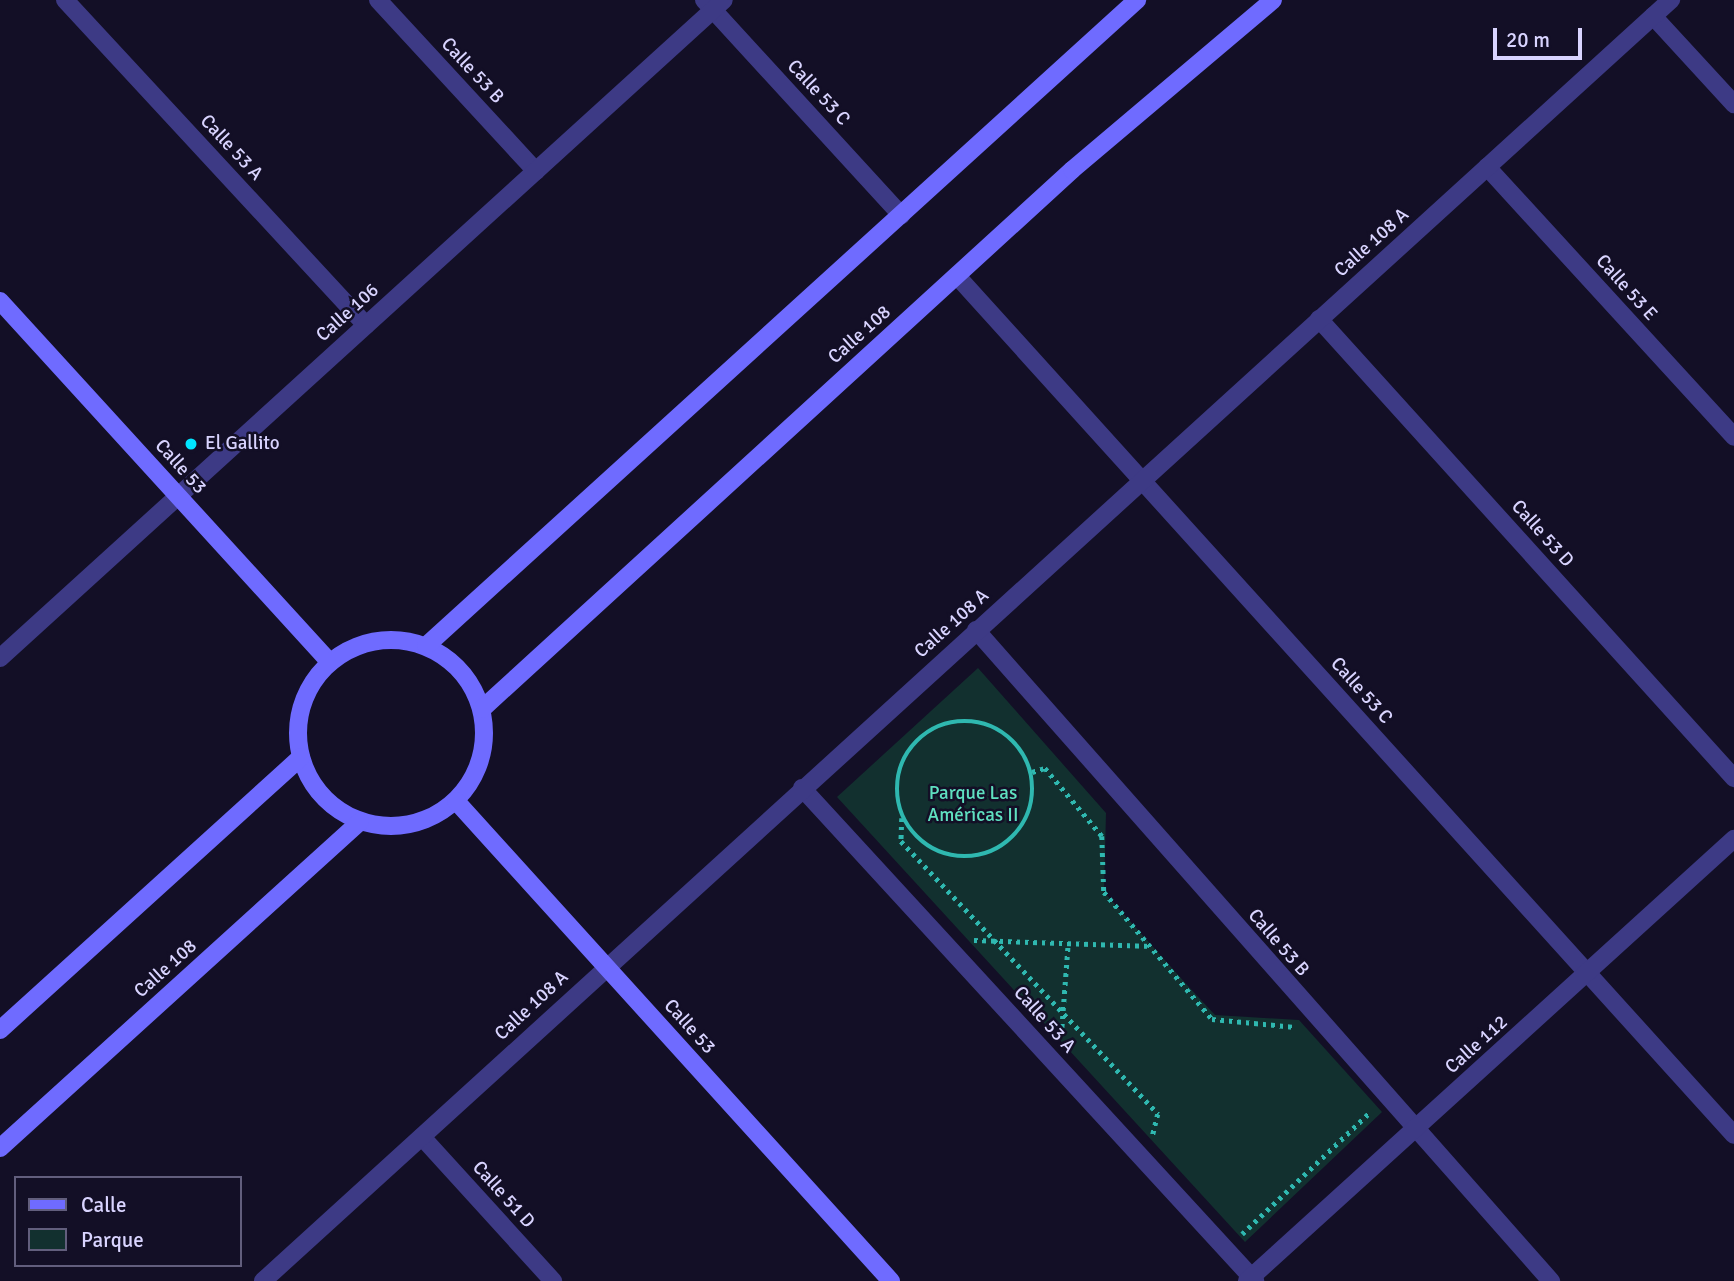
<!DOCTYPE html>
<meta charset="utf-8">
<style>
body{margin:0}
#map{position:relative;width:1734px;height:1281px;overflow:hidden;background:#130f26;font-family:Signika,sans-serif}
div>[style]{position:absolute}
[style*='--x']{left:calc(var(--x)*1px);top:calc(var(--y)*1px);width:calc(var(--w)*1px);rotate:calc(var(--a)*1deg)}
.green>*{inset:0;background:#12302f}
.path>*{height:4.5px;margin-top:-2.25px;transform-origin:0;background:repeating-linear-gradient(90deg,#2fb8b0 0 3.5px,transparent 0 8.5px)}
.path>.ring{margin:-2.25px;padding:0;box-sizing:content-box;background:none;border:4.5px solid #2fb8b0;border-radius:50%}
.minor>*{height:18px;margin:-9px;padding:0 9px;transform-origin:9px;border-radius:9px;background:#3d3a85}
.secondary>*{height:18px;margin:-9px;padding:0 9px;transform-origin:9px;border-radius:9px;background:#6f6bff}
.secondary>.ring{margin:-9px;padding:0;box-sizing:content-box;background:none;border:18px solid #6f6bff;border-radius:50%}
.dots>*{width:19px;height:19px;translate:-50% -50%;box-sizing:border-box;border:4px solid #130f26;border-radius:50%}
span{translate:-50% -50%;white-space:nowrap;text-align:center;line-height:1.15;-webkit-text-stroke:5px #130f26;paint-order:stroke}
.street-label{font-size:19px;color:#d9d4ff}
.poi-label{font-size:19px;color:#d9d4ff}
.left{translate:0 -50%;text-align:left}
.park-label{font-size:19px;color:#5fe0c0}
.legend{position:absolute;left:14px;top:1176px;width:228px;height:91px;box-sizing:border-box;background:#130f26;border:2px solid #625e7d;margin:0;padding:9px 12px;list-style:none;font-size:21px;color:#d9d4ff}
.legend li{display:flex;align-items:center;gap:14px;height:35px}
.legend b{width:35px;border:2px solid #625e7d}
.scale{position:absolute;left:1493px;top:28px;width:89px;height:32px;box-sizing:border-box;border:4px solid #d9d4ff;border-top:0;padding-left:9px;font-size:21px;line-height:24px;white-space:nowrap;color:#d9d4ff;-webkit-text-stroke:5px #130f26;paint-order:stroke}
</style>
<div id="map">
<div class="green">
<i style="clip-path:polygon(978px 668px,1106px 813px,1104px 892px,1188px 986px,1215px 1015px,1299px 1020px,1382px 1112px,1245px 1242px,837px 797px)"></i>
</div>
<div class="path">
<i class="ring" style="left:897px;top:721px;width:131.5px;height:131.5px"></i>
<i style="--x:1032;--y:772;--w:14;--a:-17"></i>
<i style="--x:1045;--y:768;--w:89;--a:50"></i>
<i style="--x:1102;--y:836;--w:56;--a:88"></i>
<i style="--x:1104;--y:892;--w:167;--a:49.6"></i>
<i style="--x:1212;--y:1019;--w:83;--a:5.5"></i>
<i style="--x:902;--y:818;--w:23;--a:92"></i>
<i style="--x:901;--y:841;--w:375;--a:46.7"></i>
<i style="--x:1158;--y:1114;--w:21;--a:104"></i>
<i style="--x:974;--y:940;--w:178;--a:1.9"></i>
<i style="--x:1061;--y:1036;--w:93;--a:-85.7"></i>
<i style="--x:1242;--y:1234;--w:177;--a:-43.6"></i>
</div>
<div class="minor">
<i style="--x:65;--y:0;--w:443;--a:47.2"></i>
<i style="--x:378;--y:0;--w:233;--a:47.3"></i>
<i style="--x:704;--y:0;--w:292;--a:47.5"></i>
<i style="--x:1653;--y:16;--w:120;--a:47.4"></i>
<i style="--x:1487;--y:167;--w:366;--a:47.5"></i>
<i style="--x:957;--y:276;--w:1158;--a:47.87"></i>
<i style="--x:1319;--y:319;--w:619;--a:47.88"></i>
<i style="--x:976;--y:630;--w:869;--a:48.55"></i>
<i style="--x:0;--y:658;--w:978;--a:-42.27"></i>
<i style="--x:802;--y:788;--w:670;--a:47.42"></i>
<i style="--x:422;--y:1137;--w:195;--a:47.7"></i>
<i style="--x:263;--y:1281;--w:1904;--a:-42.3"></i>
<i style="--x:1247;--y:1281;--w:658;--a:-42.23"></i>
</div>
<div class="secondary">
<i style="--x:0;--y:301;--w:489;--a:47.6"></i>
<i class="ring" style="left:298px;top:640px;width:168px;height:168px"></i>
<i style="--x:426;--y:646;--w:961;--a:-42.26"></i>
<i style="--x:482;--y:709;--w:799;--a:-42.41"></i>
<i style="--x:1072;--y:170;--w:263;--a:-40.2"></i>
<i style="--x:456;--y:801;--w:648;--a:47.82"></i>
<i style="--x:0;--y:1030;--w:406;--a:-42.2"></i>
<i style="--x:0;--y:1148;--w:486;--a:-42.2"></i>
</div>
<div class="dots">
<i style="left:191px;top:444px;background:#00e5ff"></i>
</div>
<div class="street-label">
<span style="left:472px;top:71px;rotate:47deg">Calle 53 B</span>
<span style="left:818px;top:93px;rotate:47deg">Calle 53 C</span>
<span style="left:231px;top:148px;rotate:47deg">Calle 53 A</span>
<span style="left:1372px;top:243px;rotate:-42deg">Calle 108 A</span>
<span style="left:1626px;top:288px;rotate:48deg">Calle 53 E</span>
<span style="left:348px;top:313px;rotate:-42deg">Calle 106</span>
<span style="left:860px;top:335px;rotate:-42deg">Calle 108</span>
<span style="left:180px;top:467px;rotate:48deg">Calle 53</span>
<span style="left:1542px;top:534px;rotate:48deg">Calle 53 D</span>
<span style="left:952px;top:624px;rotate:-42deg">Calle 108 A</span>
<span style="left:1361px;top:691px;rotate:48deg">Calle 53 C</span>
<span style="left:1278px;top:943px;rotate:49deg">Calle 53 B</span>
<span style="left:166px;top:969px;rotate:-42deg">Calle 108</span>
<span style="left:532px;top:1006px;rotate:-43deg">Calle 108 A</span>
<span style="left:1044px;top:1020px;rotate:48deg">Calle 53 A</span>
<span style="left:689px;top:1027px;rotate:48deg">Calle 53</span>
<span style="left:1477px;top:1045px;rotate:-42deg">Calle 112</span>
<span style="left:503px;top:1195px;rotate:48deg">Calle 51 D</span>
</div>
<div class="poi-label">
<span class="left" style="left:205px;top:444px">El Gallito</span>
</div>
<div class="park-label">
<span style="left:973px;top:805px">Parque Las<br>Américas II</span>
</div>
<ul class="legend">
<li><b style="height:9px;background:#6f6bff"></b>Calle</li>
<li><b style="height:19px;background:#12302f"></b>Parque</li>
</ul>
<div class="scale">20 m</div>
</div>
